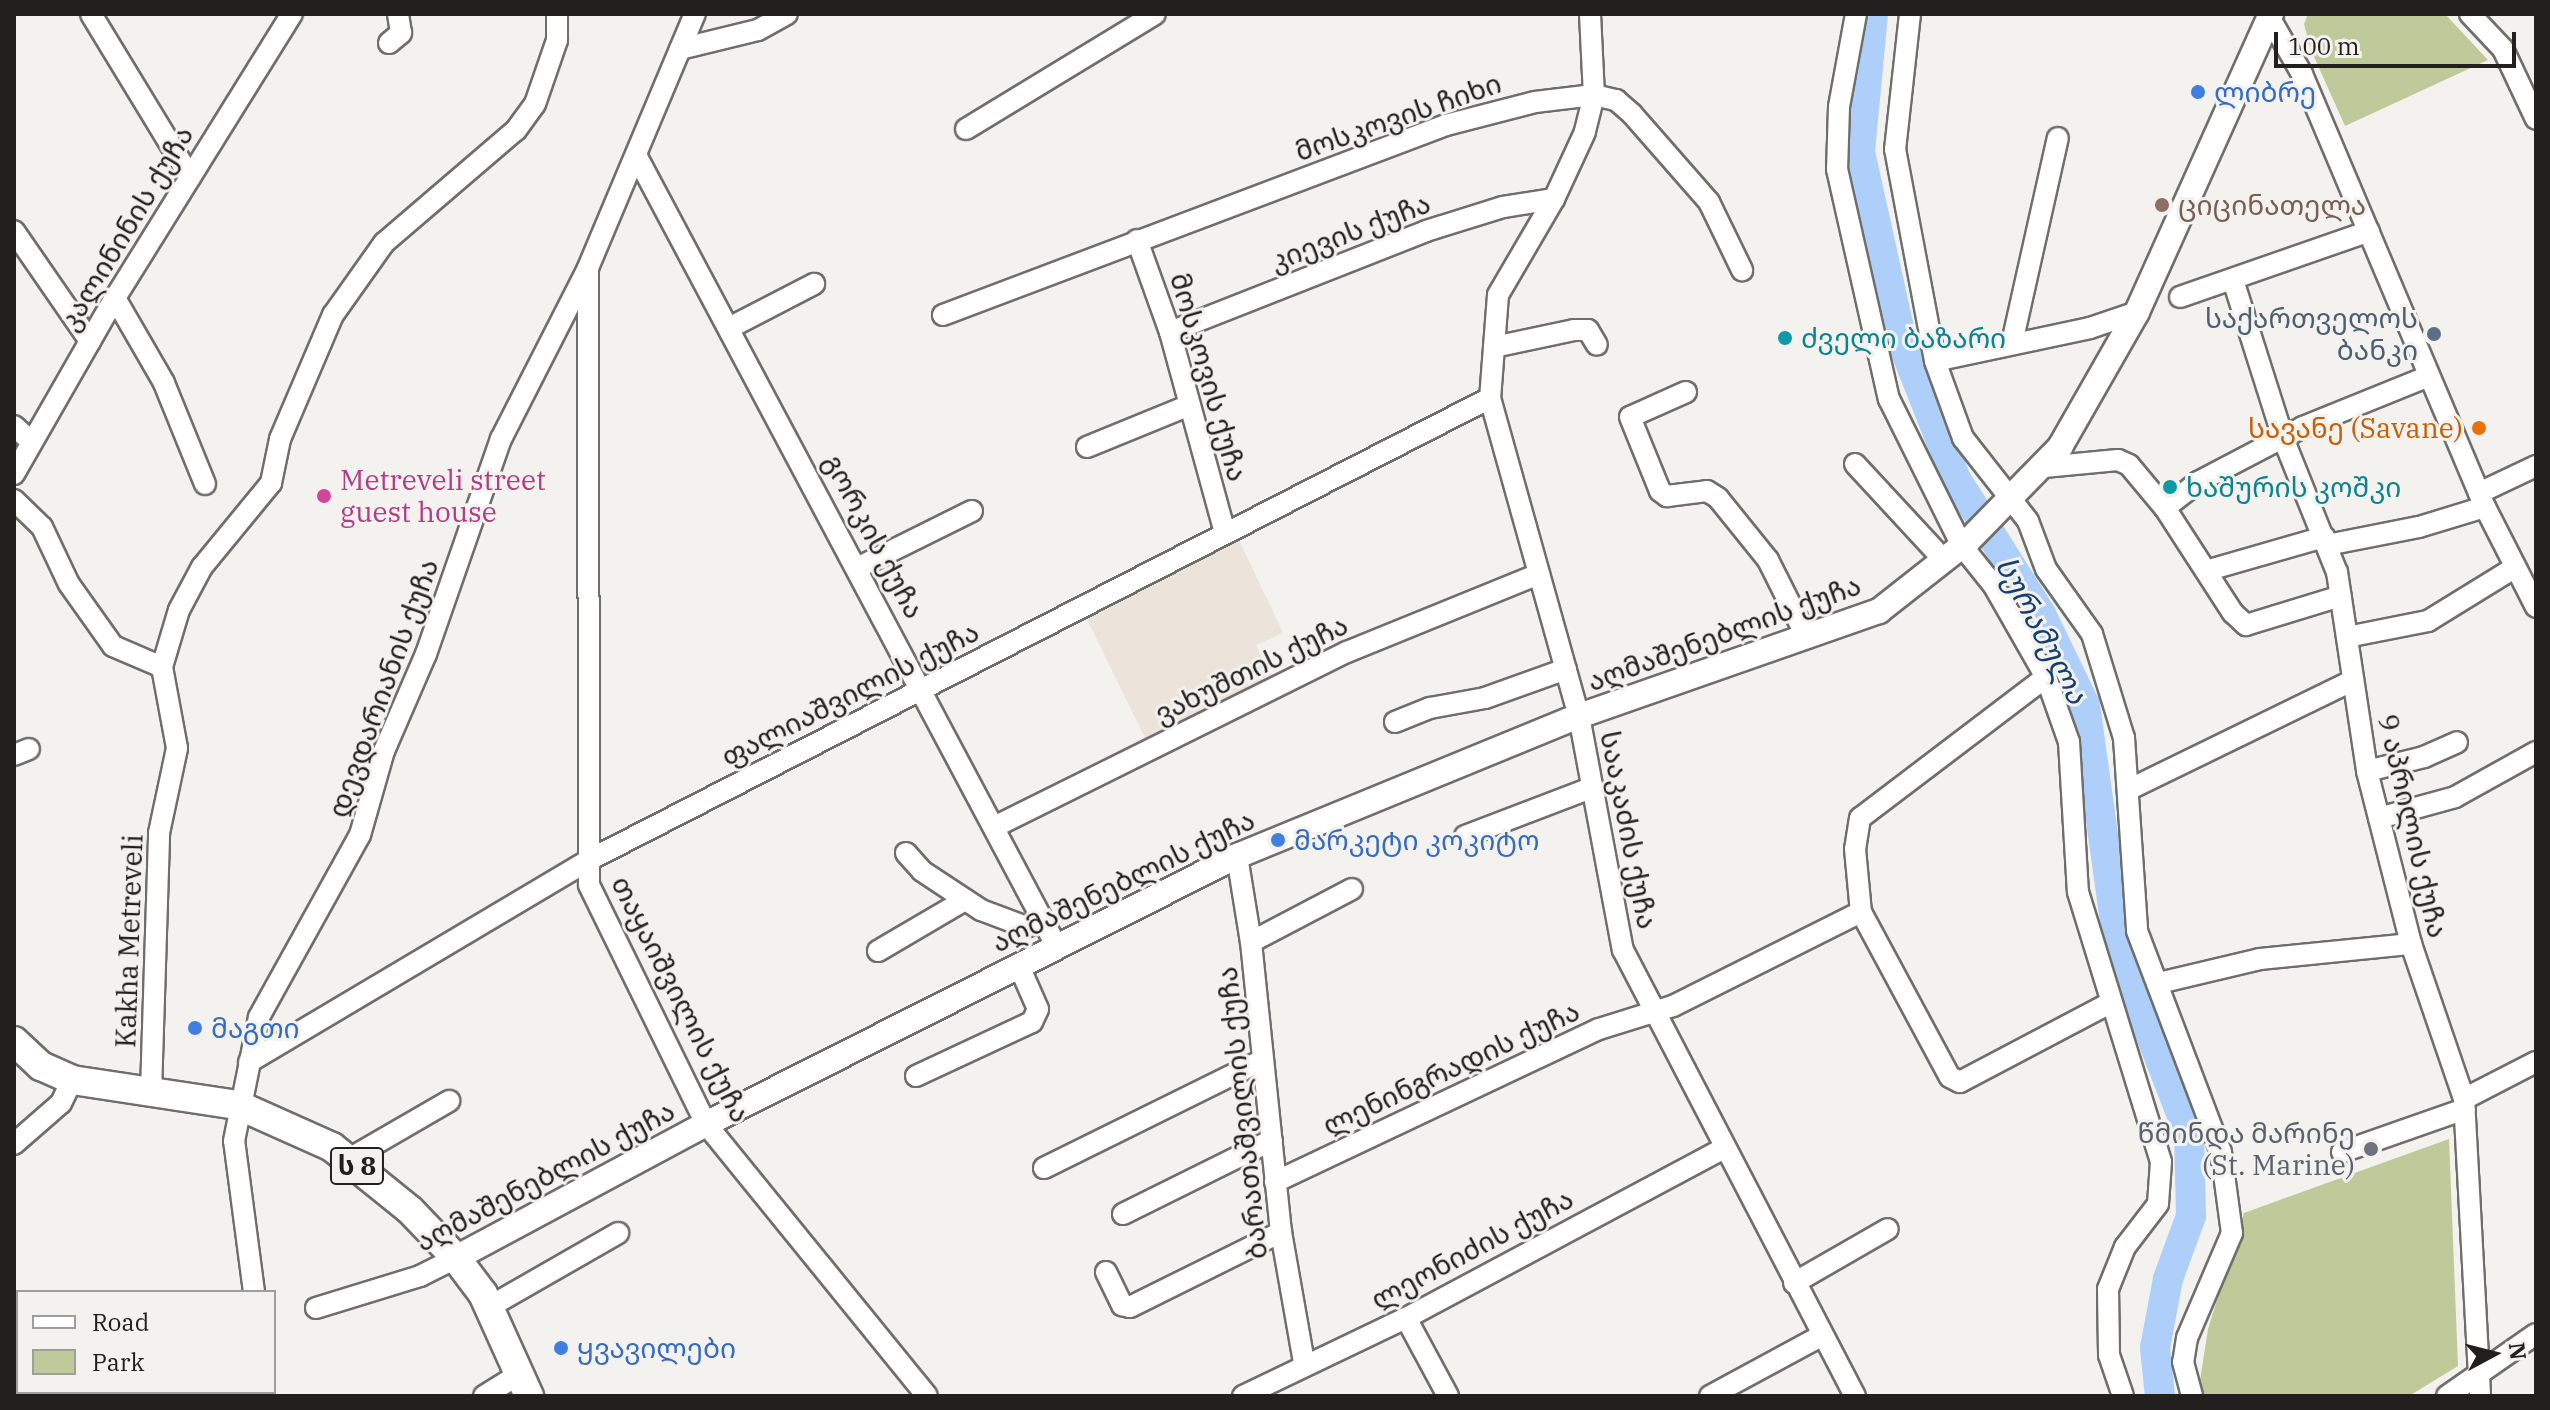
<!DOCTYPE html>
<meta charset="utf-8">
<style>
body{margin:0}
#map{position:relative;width:2550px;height:1410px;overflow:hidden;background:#f4f2ef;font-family:"IBM Plex Serif","Noto Sans Georgian",serif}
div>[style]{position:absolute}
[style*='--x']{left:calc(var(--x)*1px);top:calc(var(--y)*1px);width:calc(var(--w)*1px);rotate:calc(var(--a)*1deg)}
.built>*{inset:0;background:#ece4db}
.green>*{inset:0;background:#bfc999}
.river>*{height:30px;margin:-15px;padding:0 15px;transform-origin:15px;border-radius:15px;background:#aecff9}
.roads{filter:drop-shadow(2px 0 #706e6b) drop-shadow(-2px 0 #706e6b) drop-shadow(0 2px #706e6b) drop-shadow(0 -2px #706e6b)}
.minor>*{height:20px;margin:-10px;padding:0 10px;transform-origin:10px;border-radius:10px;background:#fff}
.major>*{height:24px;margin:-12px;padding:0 12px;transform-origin:12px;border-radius:12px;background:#fff}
.highway>*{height:28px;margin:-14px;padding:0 14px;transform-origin:14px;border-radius:14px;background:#fff}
.dots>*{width:22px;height:22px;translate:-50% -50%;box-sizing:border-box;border:4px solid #f4f2ef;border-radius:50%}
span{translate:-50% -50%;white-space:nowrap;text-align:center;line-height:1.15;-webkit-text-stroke:6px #f4f2ef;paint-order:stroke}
.shield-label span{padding:2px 6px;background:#f4f2ef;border:2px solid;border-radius:6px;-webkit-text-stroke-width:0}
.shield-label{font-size:26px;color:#21201f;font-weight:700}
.shop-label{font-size:28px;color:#366cbe}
.left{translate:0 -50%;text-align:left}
.street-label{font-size:28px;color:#21201f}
.education-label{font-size:28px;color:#785e54}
.service-label{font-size:28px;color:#4e5e75}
.right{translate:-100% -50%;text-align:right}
.culture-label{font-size:28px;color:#0d838f}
.food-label{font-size:28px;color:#c56008}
.hotel-label{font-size:28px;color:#b23c85}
.worship-label{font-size:28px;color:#5b616d}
.water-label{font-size:30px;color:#133f71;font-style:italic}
.frame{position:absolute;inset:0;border:16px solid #21201f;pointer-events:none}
.legend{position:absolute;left:16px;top:1290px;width:260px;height:104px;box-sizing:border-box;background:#f4f2ef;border:2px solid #a09e9c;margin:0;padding:10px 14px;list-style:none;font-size:24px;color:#21201f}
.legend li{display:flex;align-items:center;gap:16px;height:40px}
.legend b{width:40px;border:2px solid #a09e9c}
.north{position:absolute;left:2454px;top:1314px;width:80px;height:80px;-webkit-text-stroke:6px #f4f2ef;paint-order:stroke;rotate:83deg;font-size:22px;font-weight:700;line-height:32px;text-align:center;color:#21201f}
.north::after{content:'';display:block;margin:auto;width:28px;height:36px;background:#21201f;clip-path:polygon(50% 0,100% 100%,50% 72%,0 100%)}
.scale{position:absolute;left:2274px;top:32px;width:242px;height:36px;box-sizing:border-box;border:4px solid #21201f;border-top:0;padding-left:10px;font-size:24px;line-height:28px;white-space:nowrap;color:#21201f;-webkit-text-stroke:6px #f4f2ef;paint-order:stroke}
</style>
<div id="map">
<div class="built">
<i style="clip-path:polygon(1239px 540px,1283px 633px,1256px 645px,1274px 682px,1147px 742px,1085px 615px)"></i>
</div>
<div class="green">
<i style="clip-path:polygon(2308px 14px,2445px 14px,2488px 60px,2345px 126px,2311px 50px,2304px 24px)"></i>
<i style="clip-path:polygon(2449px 1139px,2458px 1366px,2409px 1396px,2202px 1396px,2199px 1387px,2208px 1329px,2244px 1213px)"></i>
</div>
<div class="river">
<i style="--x:1873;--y:14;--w:139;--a:95.4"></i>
<i style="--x:1860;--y:152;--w:195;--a:77.5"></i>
<i style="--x:1902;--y:342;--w:147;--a:68.5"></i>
<i style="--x:1956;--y:479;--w:160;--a:57.8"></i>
<i style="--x:2041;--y:614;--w:101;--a:64.2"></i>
<i style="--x:2085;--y:705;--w:253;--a:82.1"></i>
<i style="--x:2120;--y:956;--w:191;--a:68.8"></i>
<i style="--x:2189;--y:1134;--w:82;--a:88.6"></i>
<i style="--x:2191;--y:1216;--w:67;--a:110.1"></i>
<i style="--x:2168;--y:1279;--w:70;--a:100.7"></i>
<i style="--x:2155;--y:1348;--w:48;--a:84.1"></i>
</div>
<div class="roads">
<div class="minor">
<i style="--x:91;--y:14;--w:191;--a:58.7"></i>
<i style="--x:1590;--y:14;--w:81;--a:87.2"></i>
<i style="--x:1594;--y:95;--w:38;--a:104"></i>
<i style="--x:1585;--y:132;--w:74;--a:114.8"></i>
<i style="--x:1554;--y:199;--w:111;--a:120.3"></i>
<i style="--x:1498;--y:295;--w:103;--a:94.4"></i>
<i style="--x:1490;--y:398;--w:330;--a:74.4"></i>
<i style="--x:1579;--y:716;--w:238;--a:79.4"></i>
<i style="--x:1623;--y:950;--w:503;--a:62.52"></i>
<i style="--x:1856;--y:14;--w:95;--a:100.4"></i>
<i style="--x:1839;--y:107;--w:62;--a:91.8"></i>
<i style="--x:1837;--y:169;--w:236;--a:77.3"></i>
<i style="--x:1889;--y:399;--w:164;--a:63.6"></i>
<i style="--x:1962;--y:546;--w:51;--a:51.3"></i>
<i style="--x:1994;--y:586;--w:105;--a:60.3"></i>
<i style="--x:2046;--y:677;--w:69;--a:70.5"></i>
<i style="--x:2069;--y:742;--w:150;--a:86.6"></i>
<i style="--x:2078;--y:892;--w:282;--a:72.9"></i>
<i style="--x:2161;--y:1162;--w:42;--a:94.1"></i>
<i style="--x:2158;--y:1204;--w:54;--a:127.5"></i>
<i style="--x:2125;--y:1247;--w:45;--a:112"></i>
<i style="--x:2108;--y:1289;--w:66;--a:89.1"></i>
<i style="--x:2109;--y:1355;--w:43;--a:71.1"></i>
<i style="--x:1910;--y:14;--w:136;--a:96.3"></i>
<i style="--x:1895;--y:149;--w:216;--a:79.3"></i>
<i style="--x:1935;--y:361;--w:82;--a:70"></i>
<i style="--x:1963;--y:438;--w:105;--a:51.9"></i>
<i style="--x:2028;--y:521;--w:51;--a:69.4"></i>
<i style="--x:2046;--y:569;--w:80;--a:54.7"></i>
<i style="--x:2092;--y:634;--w:109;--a:72.9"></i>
<i style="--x:2124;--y:738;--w:193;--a:86.1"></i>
<i style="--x:2137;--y:931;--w:236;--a:69.2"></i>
<i style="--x:2221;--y:1152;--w:82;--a:82.3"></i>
<i style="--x:2232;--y:1233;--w:114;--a:113.2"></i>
<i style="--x:2187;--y:1338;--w:24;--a:99"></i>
<i style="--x:2183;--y:1362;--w:35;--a:75"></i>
<i style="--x:2470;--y:14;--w:48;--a:46.7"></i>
<i style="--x:2503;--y:49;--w:77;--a:64.8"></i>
<i style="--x:2269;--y:17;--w:66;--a:59.9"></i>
<i style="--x:2302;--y:74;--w:470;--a:67.1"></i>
<i style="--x:2485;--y:507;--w:112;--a:63"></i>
<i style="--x:389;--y:43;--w:16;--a:-40"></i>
<i style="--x:401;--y:33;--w:19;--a:-99"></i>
<i style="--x:680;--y:49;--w:80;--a:-13.7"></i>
<i style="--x:758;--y:30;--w:33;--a:-29"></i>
<i style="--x:966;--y:129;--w:221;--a:-31.3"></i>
<i style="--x:636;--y:155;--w:897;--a:62.01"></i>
<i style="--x:14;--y:231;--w:134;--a:55.4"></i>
<i style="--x:1137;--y:240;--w:98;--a:70.3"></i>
<i style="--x:1170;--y:332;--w:205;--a:74.7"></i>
<i style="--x:588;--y:272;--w:613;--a:89.91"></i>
<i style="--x:589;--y:885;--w:266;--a:63.9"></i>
<i style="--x:706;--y:1124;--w:350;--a:50.9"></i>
<i style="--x:2233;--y:280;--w:166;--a:72.4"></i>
<i style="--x:2283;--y:438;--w:144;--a:68.1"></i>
<i style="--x:2337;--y:572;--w:201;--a:81.4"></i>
<i style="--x:2367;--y:771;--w:179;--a:75.7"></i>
<i style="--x:2411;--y:944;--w:164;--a:71.1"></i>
<i style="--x:2464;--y:1099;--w:297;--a:86.9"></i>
<i style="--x:2180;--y:297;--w:200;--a:-19.2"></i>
<i style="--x:115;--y:298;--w:98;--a:60"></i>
<i style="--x:164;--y:383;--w:109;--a:67.9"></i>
<i style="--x:943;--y:315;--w:538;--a:-20.69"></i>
<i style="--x:1446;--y:125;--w:92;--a:-14.5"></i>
<i style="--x:1535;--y:102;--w:59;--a:-6.8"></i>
<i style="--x:1594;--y:95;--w:23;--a:13"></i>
<i style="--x:1616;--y:100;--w:21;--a:41"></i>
<i style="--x:1632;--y:114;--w:117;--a:48.8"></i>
<i style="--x:1709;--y:202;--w:76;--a:64.1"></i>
<i style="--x:729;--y:328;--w:96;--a:-27.4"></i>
<i style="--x:1170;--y:332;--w:275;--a:-21.5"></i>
<i style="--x:1426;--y:231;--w:81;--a:-17.3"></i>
<i style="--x:1503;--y:207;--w:52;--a:-8.9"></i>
<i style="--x:2012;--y:343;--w:210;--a:-77.4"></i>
<i style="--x:1494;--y:347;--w:82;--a:-12"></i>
<i style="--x:1574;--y:330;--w:14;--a:0"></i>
<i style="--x:1588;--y:330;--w:17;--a:59"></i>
<i style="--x:1935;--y:361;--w:158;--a:-12"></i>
<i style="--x:2090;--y:328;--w:50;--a:-18.8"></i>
<i style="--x:1686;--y:392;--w:61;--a:155.9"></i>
<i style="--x:1630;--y:417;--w:80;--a:67.9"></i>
<i style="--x:1660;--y:491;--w:9;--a:36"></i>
<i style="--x:1667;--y:496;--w:40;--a:-7.1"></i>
<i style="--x:1707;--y:491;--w:13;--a:32"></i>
<i style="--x:1718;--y:498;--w:80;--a:51.1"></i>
<i style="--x:1768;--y:560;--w:87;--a:63.4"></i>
<i style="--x:14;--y:426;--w:24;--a:42"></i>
<i style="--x:1087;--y:447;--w:111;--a:-22.2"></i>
<i style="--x:1855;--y:464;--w:131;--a:47.2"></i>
<i style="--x:2044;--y:467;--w:74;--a:-5.4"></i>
<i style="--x:2118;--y:460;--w:12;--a:24"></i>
<i style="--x:2129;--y:465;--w:56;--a:50.1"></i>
<i style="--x:2165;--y:508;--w:125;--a:57.1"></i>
<i style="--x:2233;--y:613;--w:18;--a:43"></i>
<i style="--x:2246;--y:625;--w:99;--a:-17"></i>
<i style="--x:14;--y:474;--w:203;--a:-60.2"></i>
<i style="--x:115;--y:298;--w:335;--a:-58.1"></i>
<i style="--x:2479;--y:493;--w:63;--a:-25.3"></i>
<i style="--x:14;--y:500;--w:39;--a:44"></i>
<i style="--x:42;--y:527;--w:63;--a:64.7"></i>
<i style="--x:69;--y:584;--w:76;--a:54.6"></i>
<i style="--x:113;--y:646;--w:53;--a:23.2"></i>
<i style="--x:2165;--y:508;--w:42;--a:-38.2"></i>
<i style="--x:2198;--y:482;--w:119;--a:-27.6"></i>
<i style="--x:2303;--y:427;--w:136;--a:-22"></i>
<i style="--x:2327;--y:545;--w:94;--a:-11.1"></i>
<i style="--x:2419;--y:527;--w:69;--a:-16.9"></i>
<i style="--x:859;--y:567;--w:126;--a:-26.4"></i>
<i style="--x:2209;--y:570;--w:120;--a:-16"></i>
<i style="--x:2347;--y:637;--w:83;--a:-11.2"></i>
<i style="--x:2428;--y:621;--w:101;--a:-31.6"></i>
<i style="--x:2046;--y:677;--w:233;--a:142.8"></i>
<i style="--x:1860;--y:818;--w:31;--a:99"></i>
<i style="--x:1855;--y:849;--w:63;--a:84.6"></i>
<i style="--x:1861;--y:912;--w:187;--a:61.7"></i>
<i style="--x:1950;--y:1077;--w:11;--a:27"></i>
<i style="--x:1960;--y:1082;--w:170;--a:-27.8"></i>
<i style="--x:1395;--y:722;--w:38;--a:-22"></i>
<i style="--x:1430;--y:708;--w:56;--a:-10.3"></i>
<i style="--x:1485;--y:698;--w:86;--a:-19.7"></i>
<i style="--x:14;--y:755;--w:16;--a:-22"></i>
<i style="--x:2367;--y:771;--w:59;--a:-13.8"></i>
<i style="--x:2424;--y:757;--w:36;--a:-24"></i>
<i style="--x:2130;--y:789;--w:248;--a:-26"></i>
<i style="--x:2379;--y:818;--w:79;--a:-15.4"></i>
<i style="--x:2455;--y:797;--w:93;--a:-29.1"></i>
<i style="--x:994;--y:827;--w:394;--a:-26.4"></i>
<i style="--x:1347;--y:652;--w:207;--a:-22.1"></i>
<i style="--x:1465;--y:836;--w:137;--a:-20.9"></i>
<i style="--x:906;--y:853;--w:24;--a:48"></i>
<i style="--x:922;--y:871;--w:71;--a:33.5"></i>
<i style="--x:981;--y:910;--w:48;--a:20.7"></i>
<i style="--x:1026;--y:927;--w:18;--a:-22"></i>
<i style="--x:1237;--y:856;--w:87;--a:80.8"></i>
<i style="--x:1251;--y:942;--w:292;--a:84.1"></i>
<i style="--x:1281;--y:1232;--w:133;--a:80"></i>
<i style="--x:1251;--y:942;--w:114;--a:-27.7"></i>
<i style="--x:878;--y:951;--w:101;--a:-30.4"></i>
<i style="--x:2159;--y:983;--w:104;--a:-13.4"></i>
<i style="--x:2260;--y:959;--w:152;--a:-5.7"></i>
<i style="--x:249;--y:1062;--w:398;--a:-30.7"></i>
<i style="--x:591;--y:859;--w:1010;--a:-27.15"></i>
<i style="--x:916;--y:1076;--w:128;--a:-25"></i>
<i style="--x:1032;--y:1022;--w:14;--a:-65"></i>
<i style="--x:1038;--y:1009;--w:47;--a:-113.8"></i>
<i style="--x:151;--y:1092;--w:259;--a:-88.2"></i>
<i style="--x:159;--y:833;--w:87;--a:-78"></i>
<i style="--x:177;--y:748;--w:82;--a:-100.5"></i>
<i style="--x:162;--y:667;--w:59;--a:-73.4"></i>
<i style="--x:179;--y:610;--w:49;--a:-61.9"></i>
<i style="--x:202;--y:567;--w:109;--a:-50.6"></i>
<i style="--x:271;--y:483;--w:45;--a:-78.4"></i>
<i style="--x:280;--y:439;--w:135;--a:-66.9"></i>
<i style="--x:333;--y:315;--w:88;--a:-54.7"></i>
<i style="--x:384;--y:243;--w:174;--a:-40.6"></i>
<i style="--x:516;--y:130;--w:32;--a:-54"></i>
<i style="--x:535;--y:104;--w:68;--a:-71"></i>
<i style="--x:557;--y:40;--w:26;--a:-90"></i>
<i style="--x:2464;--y:1099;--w:81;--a:-27.2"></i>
<i style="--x:14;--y:1144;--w:62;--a:-41.1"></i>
<i style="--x:61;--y:1103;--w:25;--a:-64"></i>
<i style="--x:2342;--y:1152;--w:130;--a:-19.3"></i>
<i style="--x:349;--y:1159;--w:116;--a:-30.1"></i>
<i style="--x:1044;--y:1168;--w:244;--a:-26.3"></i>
<i style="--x:1275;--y:1182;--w:358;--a:-25.3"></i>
<i style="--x:1599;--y:1029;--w:77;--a:-17.3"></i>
<i style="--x:1673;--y:1006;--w:210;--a:-26.6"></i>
<i style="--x:1123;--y:1214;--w:166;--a:-26.4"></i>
<i style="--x:1106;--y:1272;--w:37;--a:64"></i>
<i style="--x:1122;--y:1305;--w:8;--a:14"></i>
<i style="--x:1130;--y:1307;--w:169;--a:-26.4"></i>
<i style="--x:1794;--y:1283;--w:108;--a:-29.9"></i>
<i style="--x:254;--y:1292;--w:152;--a:-97.5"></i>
<i style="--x:234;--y:1141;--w:126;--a:-78.6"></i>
<i style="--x:259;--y:1017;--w:208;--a:-61"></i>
<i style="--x:360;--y:835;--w:87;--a:-74.1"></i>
<i style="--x:384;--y:751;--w:106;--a:-66.6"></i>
<i style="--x:426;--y:654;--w:228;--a:-70.8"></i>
<i style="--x:501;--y:439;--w:192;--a:-63"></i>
<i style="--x:588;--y:268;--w:276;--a:-67.2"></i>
<i style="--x:489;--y:1307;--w:149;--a:-29.8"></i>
<i style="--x:316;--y:1308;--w:109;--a:-17.1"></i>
<i style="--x:420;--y:1276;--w:40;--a:-26.6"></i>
<i style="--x:1406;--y:1318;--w:89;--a:61.7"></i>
<i style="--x:202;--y:1396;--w:6;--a:-45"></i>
<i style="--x:484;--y:1396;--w:44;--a:-31.9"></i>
<i style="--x:1243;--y:1396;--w:181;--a:-25.6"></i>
<i style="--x:1406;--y:1318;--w:361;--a:-28.1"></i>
<i style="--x:1710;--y:1396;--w:128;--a:-28.4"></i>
<i style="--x:2447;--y:1396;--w:108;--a:-34.9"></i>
</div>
<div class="major">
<i style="--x:456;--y:1258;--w:284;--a:-28.2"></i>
<i style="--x:706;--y:1124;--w:595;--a:-26.78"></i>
<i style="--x:1237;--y:856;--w:370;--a:-22.3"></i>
<i style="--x:1579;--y:716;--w:318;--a:-19.3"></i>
<i style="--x:1879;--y:611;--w:113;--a:-38.2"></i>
<i style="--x:1968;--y:541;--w:132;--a:-45.6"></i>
<i style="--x:2060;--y:447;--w:155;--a:-60.3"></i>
<i style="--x:2137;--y:312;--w:327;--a:-65.8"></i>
</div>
<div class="highway">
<i style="--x:14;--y:1041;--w:37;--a:43"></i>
<i style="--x:41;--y:1066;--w:34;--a:24"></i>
<i style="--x:72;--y:1080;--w:168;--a:8.6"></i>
<i style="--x:238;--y:1105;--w:103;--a:24.1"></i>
<i style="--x:332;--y:1147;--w:100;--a:38.9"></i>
<i style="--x:410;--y:1210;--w:66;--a:46.2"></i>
<i style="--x:456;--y:1258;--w:45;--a:53.1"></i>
<i style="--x:483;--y:1294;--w:112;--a:65.7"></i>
</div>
</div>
<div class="dots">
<i style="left:2198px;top:92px;background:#3f7fe0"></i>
<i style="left:2162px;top:205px;background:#8d6e63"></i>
<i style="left:2434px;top:334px;background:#5c6f8a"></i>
<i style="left:1785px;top:338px;background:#0f9aa8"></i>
<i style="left:2479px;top:428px;background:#e8710a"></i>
<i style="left:2170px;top:487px;background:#0f9aa8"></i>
<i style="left:324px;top:496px;background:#d1479c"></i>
<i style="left:1278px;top:840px;background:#3f7fe0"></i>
<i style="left:195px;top:1028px;background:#3f7fe0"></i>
<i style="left:2371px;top:1149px;background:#6b7280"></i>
<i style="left:561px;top:1348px;background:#3f7fe0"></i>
</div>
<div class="shield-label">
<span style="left:357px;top:1166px">ს 8</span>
</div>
<div class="shop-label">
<span class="left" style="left:2214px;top:92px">ლიბრე</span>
<span class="left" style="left:1294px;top:840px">მარკეტი კოკიტო</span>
<span class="left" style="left:211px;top:1028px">მაგთი</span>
<span class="left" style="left:577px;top:1348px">ყვავილები</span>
</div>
<div class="street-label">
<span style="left:1398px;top:117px;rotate:-19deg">მოსკოვის ჩიხი</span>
<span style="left:126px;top:228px;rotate:-59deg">კალინინის ქუჩა</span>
<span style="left:1350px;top:232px;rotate:-21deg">კიევის ქუჩა</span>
<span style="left:1209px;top:377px;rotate:74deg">მოსკოვის ქუჩა</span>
<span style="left:874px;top:536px;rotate:62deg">გორკის ქუჩა</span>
<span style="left:1724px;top:633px;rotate:-20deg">აღმაშენებლის ქუჩა</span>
<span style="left:1251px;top:669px;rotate:-26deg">ვახუშთის ქუჩა</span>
<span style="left:383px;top:688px;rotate:-70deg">დევდარიანის ქუჩა</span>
<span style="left:850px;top:694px;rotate:-27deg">ფალიაშვილის ქუჩა</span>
<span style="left:2413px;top:826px;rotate:77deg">9 აპრილის ქუჩა</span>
<span style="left:1629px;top:830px;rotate:79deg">სააკაძის ქუჩა</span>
<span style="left:1123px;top:881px;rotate:-26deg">აღმაშენებლის ქუჩა</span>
<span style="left:129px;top:941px;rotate:-88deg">Kakha Metreveli</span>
<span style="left:681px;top:999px;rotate:63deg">თაყაიშვილის ქუჩა</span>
<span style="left:1451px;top:1068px;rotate:-25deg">ლენინგრადის ქუჩა</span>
<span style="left:1242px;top:1113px;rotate:-96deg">ბარათაშვილის ქუჩა</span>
<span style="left:545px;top:1176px;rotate:-28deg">აღმაშენებლის ქუჩა</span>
<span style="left:1472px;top:1249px;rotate:-28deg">ლეონიძის ქუჩა</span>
</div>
<div class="education-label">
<span class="left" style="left:2178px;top:205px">ციცინათელა</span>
</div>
<div class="service-label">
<span class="right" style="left:2418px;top:334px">საქართველოს<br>ბანკი</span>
</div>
<div class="culture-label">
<span class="left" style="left:1801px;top:338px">ძველი ბაზარი</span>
<span class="left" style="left:2186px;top:487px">ხაშურის კოშკი</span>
</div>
<div class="food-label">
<span class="right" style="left:2463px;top:428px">სავანე (Savane)</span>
</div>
<div class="hotel-label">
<span class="left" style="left:340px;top:496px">Metreveli street<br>guest house</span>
</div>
<div class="worship-label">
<span class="right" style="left:2355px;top:1149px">წმინდა მარინე<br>(St. Marine)</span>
</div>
<div class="water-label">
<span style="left:2042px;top:630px;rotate:62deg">სურამულა</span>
</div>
<div class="frame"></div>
<ul class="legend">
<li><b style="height:10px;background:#fff"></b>Road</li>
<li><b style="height:22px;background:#bfc999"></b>Park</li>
</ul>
<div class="north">N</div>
<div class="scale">100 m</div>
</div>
